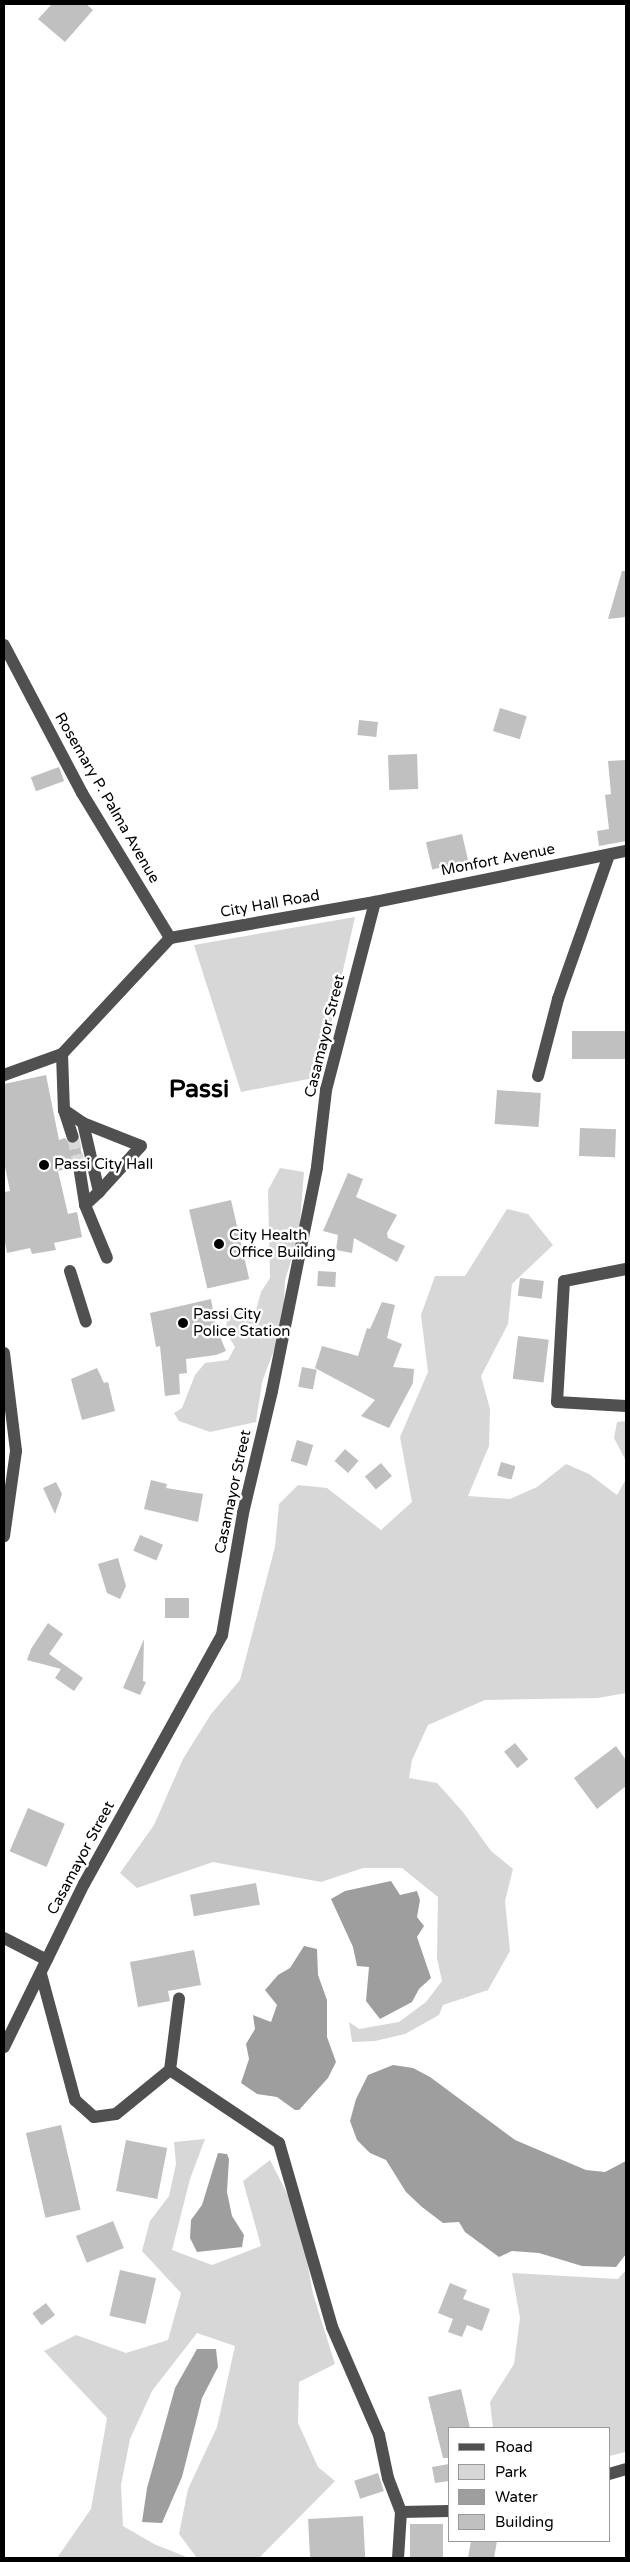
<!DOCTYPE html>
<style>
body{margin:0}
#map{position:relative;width:630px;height:2562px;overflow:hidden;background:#fff;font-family:"Varela Round",sans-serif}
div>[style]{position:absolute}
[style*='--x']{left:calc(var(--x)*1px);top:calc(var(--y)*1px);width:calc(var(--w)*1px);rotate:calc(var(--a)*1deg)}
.green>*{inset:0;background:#d7d7d7}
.water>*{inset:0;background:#9e9e9e}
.building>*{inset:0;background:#c0c0c0;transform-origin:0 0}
.minor-tunnel>*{height:12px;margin-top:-6px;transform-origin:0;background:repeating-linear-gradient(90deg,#d9d9d9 0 12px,transparent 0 18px)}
.minor>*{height:12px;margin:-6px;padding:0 6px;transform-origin:6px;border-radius:6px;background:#505050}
.dots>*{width:14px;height:14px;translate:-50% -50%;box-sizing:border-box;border:2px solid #fff;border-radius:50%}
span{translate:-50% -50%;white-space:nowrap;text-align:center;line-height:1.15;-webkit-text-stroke:5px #fff;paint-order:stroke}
.street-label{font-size:15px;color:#000}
.poi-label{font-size:15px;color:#000}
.left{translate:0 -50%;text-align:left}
.town-label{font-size:25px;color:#000;font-weight:700}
.frame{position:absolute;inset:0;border:5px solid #000;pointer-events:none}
.legend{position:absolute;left:448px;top:2427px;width:162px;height:115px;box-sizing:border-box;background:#fff;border:1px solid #999;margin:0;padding:6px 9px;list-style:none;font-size:15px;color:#000}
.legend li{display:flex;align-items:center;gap:10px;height:25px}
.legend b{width:25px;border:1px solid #999}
</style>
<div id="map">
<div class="green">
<i style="clip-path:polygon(355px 917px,319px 1077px,241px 1092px,194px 945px)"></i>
<i style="clip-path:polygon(280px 1168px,304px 1172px,299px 1235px,285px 1280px,283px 1326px,262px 1382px,256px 1422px,210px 1432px,179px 1421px,174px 1413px,182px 1408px,195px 1375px,205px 1363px,228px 1360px,235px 1347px,226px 1332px,227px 1316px,256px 1310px,261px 1292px,270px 1278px,268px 1190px)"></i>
<i style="clip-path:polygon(507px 1209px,528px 1214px,553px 1245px,512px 1284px,508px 1324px,481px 1376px,490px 1409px,489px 1446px,468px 1496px,510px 1499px,537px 1487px,566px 1464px,589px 1474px,617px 1495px,626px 1479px,626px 1693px,598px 1698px,485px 1700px,428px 1725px,412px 1760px,409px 1778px,437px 1783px,463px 1812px,491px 1851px,513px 1869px,505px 1901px,510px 1951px,488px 1990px,443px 2005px,439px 2015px,405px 2034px,375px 2041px,352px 2042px,349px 2022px,359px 2029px,399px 2022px,426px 2002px,442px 1981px,437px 1958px,438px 1897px,402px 1868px,363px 1868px,321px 1882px,213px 1862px,137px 1888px,120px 1873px,154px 1825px,183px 1759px,211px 1714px,240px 1680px,275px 1547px,279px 1504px,298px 1485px,327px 1488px,381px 1530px,412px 1502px,400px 1437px,428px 1372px,421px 1315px,435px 1276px,465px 1276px)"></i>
<i style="clip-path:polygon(626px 1421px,626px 1461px,614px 1438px,617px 1422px)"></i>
<i style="clip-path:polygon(205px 2139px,190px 2179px,172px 2250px,212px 2265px,261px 2246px,243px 2181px,270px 2160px,299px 2217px,313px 2294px,335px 2364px,299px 2382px,298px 2423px,318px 2467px,335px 2481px,259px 2558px,197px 2558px,179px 2534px,188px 2489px,217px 2427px,235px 2346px,197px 2333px,152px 2391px,130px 2439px,121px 2485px,123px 2526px,154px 2544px,189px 2558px,57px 2558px,91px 2509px,107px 2418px,44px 2351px,76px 2335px,126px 2353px,168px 2340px,181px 2293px,142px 2251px,150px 2221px,169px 2196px,176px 2164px,174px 2142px)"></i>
<i style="clip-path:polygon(626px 2270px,626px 2452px,609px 2456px,609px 2428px,493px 2428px,490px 2402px,514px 2364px,520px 2318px,512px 2273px,618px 2279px)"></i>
</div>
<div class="water">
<i style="clip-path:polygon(391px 1881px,400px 1895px,417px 1891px,420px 1900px,417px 1917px,424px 1926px,417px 1937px,431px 1978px,419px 1989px,412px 2002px,380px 2019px,366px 2001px,369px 1967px,357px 1966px,353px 1947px,331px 1899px,345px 1891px)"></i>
<i style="clip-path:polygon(304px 1946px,317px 1949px,318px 1975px,327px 2000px,327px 2037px,336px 2062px,328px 2078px,299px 2110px,295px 2110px,277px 2097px,257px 2094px,241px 2083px,249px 2059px,246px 2044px,255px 2029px,253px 2015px,271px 2022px,277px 2005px,265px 1990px,278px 1975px,290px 1968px)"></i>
<i style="clip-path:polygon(393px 2065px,413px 2068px,430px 2077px,515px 2140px,586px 2170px,605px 2172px,626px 2161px,626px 2254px,616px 2267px,582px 2266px,539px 2253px,512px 2251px,499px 2257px,465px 2232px,459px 2222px,443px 2223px,422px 2207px,406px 2192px,386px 2160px,370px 2153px,357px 2140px,350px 2121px,356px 2099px,368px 2075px)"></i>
<i style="clip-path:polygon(218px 2153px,227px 2154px,229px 2159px,227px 2192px,232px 2216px,244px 2235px,242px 2247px,197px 2252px,190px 2238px,191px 2220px,202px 2205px)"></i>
<i style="clip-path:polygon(197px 2349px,216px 2349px,218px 2367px,202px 2398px,182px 2477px,162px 2523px,142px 2522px,147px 2488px,175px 2388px)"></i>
</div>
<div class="building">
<i style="clip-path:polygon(52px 4px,86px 4px,93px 10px,65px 42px,38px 19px)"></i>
<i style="clip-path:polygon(622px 571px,626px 571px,626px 617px,608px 619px)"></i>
<i style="left:500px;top:708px;width:28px;height:24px;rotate:17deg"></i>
<i style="left:359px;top:720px;width:19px;height:15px;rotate:6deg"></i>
<i style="left:417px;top:754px;width:35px;height:29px;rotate:88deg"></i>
<i style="clip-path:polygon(626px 760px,626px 841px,599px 846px,597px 831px,609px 829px,605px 795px,611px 794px,608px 761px)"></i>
<i style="left:59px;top:767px;width:15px;height:30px;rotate:70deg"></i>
<i style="left:462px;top:834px;width:28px;height:37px;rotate:77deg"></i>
<i style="left:626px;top:1031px;width:28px;height:54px;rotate:90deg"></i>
<i style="clip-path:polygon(46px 1075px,59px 1140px,65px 1138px,72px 1145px,79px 1142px,83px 1159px,74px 1159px,71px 1168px,58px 1171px,68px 1214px,77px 1212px,82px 1237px,54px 1243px,56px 1250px,32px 1254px,30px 1248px,7px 1253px,4px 1237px,4px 1192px,10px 1191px,4px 1162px,4px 1084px)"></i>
<i style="left:497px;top:1090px;width:44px;height:34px;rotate:4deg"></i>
<i style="left:580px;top:1128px;width:36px;height:28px;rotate:2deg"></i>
<i style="clip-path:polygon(348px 1173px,363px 1179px,356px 1197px,397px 1215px,387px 1233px,388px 1238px,405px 1246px,397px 1262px,354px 1238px,352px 1253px,336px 1250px,338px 1235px,323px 1231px)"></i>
<i style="left:231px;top:1200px;width:81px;height:43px;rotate:77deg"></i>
<i style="left:318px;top:1271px;width:18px;height:15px;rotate:3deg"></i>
<i style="left:520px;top:1278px;width:24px;height:18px;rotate:7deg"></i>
<i style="clip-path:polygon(211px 1299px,216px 1327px,226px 1351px,216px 1355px,186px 1359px,187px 1373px,179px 1374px,180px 1394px,165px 1396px,160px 1346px,156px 1347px,150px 1313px)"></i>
<i style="clip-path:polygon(382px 1302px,395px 1305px,387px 1338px,402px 1344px,393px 1367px,414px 1369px,413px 1383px,389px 1428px,361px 1416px,375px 1400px,315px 1368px,322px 1346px,358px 1356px,367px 1328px,370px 1329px)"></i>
<i style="left:518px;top:1336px;width:31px;height:43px;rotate:7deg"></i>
<i style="left:302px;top:1367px;width:15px;height:20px;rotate:11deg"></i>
<i style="clip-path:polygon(97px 1368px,104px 1383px,108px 1382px,115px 1411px,82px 1420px,71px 1379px)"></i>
<i style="left:297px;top:1440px;width:17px;height:22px;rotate:17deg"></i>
<i style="left:345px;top:1449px;width:18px;height:16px;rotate:41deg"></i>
<i style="left:501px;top:1462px;width:15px;height:14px;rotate:16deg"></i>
<i style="left:381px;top:1463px;width:17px;height:21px;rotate:50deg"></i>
<i style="clip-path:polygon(151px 1480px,167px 1484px,166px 1488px,203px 1494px,198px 1522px,144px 1509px)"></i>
<i style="clip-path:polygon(56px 1482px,62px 1494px,55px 1514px,43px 1488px)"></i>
<i style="left:140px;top:1535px;width:25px;height:17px;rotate:23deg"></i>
<i style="clip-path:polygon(118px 1558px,126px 1586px,120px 1599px,107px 1593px,98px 1564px)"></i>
<i style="left:165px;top:1598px;width:24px;height:20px"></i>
<i style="clip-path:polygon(48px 1623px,63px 1634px,49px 1654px,83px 1678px,74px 1691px,55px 1678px,61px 1669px,27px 1660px,31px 1649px)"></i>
<i style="clip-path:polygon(144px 1639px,143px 1681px,146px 1682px,140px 1695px,123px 1688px)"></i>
<i style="left:515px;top:1743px;width:21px;height:14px;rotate:51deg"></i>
<i style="clip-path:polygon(616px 1746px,626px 1760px,626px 1786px,597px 1809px,574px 1778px)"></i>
<i style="left:28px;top:1808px;width:40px;height:47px;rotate:23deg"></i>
<i style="left:256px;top:1883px;width:22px;height:67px;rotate:80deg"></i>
<i style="clip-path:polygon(194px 1950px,201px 1985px,168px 1991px,170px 2001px,138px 2007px,130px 1962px)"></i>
<i style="left:61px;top:2125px;width:87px;height:36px;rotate:77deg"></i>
<i style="left:126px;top:2140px;width:42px;height:52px;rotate:11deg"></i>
<i style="left:113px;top:2221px;width:29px;height:40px;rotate:68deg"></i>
<i style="left:120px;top:2270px;width:37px;height:47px;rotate:13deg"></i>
<i style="clip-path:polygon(450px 2283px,467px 2290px,463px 2299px,490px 2309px,482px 2331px,467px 2325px,462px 2337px,448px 2332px,453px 2319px,438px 2313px)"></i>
<i style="left:46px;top:2303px;width:15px;height:17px;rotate:53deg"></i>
<i style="clip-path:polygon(461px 2389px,470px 2428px,449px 2428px,449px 2458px,443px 2458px,428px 2397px)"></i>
<i style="clip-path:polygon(449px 2464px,449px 2481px,435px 2483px,432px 2467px)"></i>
<i style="left:378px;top:2473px;width:19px;height:25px;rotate:72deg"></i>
<i style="left:363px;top:2516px;width:41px;height:55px;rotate:87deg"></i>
<i style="left:410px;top:2524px;width:33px;height:33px"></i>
<i style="clip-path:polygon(471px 2541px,497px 2541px,494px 2558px,468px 2558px)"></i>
</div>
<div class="minor-tunnel">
<i style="--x:73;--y:1137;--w:30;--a:78"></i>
</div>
<div class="minor">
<i style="--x:4;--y:645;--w:167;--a:62.2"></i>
<i style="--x:82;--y:793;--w:170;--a:58.7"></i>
<i style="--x:170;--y:938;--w:208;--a:-10"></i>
<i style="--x:375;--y:902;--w:256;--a:-11.5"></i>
<i style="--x:62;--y:1054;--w:158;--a:-47"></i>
<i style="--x:62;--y:1054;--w:56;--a:88"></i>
<i style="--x:64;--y:1110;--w:28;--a:72"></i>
<i style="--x:4;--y:1075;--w:62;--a:-19.9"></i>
<i style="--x:538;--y:1076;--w:80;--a:-75.4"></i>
<i style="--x:558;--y:999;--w:153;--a:-70.5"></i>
<i style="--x:64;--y:1110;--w:23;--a:34"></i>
<i style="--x:83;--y:1123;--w:71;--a:76.9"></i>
<i style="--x:99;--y:1192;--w:19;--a:137"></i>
<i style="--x:83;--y:1123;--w:62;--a:21.6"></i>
<i style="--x:141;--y:1146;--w:62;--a:132.4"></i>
<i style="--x:79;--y:1166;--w:39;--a:81"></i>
<i style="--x:85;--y:1205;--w:57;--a:67.5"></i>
<i style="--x:626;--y:1269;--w:63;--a:169"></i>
<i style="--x:564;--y:1281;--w:121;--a:93.3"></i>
<i style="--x:557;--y:1402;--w:69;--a:3.3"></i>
<i style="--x:70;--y:1271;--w:53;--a:72.6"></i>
<i style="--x:4;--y:1353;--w:99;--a:83"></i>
<i style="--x:16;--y:1451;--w:86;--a:98"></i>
<i style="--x:4;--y:1938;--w:48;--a:27.1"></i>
<i style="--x:41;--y:1974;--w:131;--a:74.9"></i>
<i style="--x:75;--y:2100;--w:25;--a:42"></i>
<i style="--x:94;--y:2117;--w:22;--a:-8"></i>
<i style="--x:116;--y:2114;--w:70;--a:-39.2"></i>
<i style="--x:170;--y:2070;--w:131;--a:33.8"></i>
<i style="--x:279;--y:2143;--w:191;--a:73.9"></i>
<i style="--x:332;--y:2327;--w:118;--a:66.5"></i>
<i style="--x:379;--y:2435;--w:44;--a:78.2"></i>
<i style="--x:388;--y:2478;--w:36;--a:69"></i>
<i style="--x:401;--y:2512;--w:46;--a:93.7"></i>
<i style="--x:4;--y:2047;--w:182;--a:-63.9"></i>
<i style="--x:84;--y:1884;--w:285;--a:-61"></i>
<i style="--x:222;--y:1635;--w:124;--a:-80.2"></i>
<i style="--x:243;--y:1513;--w:125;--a:-76.6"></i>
<i style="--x:272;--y:1391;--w:228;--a:-78.6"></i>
<i style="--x:317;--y:1167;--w:78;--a:-83.3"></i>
<i style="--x:326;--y:1090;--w:194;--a:-75.4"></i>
<i style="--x:170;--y:2070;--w:72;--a:-82.8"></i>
<i style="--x:609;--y:2474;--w:18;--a:-16"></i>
<i style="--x:401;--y:2512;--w:48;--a:-1.2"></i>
</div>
<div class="dots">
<i style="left:44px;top:1165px;background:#000"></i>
<i style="left:219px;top:1244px;background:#000"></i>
<i style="left:183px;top:1323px;background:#000"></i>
</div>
<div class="street-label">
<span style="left:107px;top:798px;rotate:60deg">Rosemary P. Palma Avenue</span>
<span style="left:498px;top:860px;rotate:-11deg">Monfort Avenue</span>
<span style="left:270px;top:904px;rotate:-10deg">City Hall Road</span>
<span style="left:325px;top:1036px;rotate:-76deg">Casamayor Street</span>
<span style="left:233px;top:1492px;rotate:-78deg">Casamayor Street</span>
<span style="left:81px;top:1858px;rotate:-62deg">Casamayor Street</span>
</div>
<div class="poi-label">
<span class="left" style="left:54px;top:1165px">Passi City Hall</span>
<span class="left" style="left:229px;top:1244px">City Health<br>Office Building</span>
<span class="left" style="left:193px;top:1323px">Passi City<br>Police Station</span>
</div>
<div class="town-label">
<span style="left:199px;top:1089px">Passi</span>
</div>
<div class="frame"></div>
<ul class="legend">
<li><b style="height:6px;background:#505050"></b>Road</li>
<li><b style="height:14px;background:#d7d7d7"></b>Park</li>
<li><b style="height:14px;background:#9e9e9e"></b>Water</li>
<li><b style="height:14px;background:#c0c0c0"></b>Building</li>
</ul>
</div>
